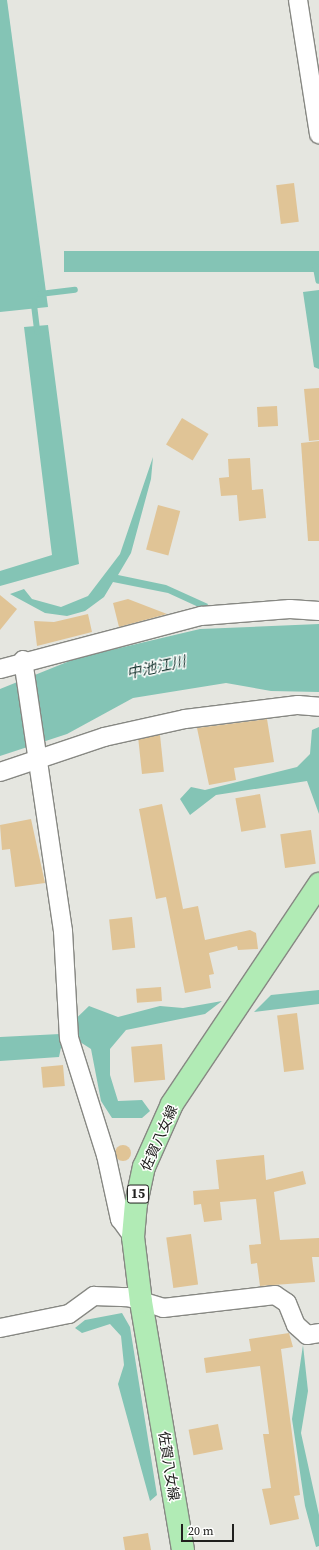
<!DOCTYPE html>
<meta charset="utf-8">
<style>
body{margin:0}
#map{position:relative;width:319px;height:1550px;overflow:hidden;background:#e5e6e0;font-family:"Source Serif 4","Noto Sans JP",serif}
div>[style]{position:absolute}
[style*='--x']{left:calc(var(--x)*1px);top:calc(var(--y)*1px);width:calc(var(--w)*1px);rotate:calc(var(--a)*1deg)}
.water>*{inset:0;background:#84c4b5;transform-origin:0 0}
.stream>*{height:5.5px;margin:-2.75px;padding:0 2.75px;transform-origin:2.75px;border-radius:2.75px;background:#84c4b5}
.building>*{inset:0;background:#e0c496;transform-origin:0 0}
.round{border-radius:50%}
.roads{filter:drop-shadow(1px 0 #878883) drop-shadow(-1px 0 #878883) drop-shadow(0 1px #878883) drop-shadow(0 -1px #878883)}
.minor>*{height:18px;margin:-9px;padding:0 9px;transform-origin:9px;border-radius:9px;background:#fff}
.primary>*{height:22px;margin:-11px;padding:0 11px;transform-origin:11px;border-radius:11px;background:#b1ebb5}
span{translate:-50% -50%;white-space:nowrap;text-align:center;line-height:1.15;-webkit-text-stroke:3px #fffffe;paint-order:stroke}
.shield-label span{padding:1px 3px;background:#fffffe;border:1px solid;border-radius:3px;-webkit-text-stroke-width:0}
.shield-label{font-size:13px;color:#20201e;font-weight:700}
.street-label{font-size:14px;color:#20201e}
.water-label{font-size:15px;color:#10302a;font-style:italic}
.scale{position:absolute;left:181px;top:1524px;width:53px;height:18px;box-sizing:border-box;border:2px solid #20201e;border-top:0;padding-left:5px;font-size:12px;line-height:14px;white-space:nowrap;color:#20201e;-webkit-text-stroke:3px #fffffe;paint-order:stroke}
</style>
<div id="map">
<div class="water">
<i style="clip-path:polygon(0 0,7px 0,48px 307px,0 312px)"></i>
<i style="left:319px;top:251px;width:21px;height:255px;rotate:90deg"></i>
<i style="clip-path:polygon(319px 290px,319px 369px,314px 367px,303px 292px)"></i>
<i style="clip-path:polygon(48px 325px,79px 564px,0 586px,0 571px,52px 555px,24px 327px)"></i>
<i style="clip-path:polygon(153px 457px,151px 479px,131px 553px,118px 575px,166px 585px,208px 604px,205px 610px,168px 593px,113px 582px,104px 597px,85px 611px,67px 616px,45px 613px,10px 594px,24px 589px,32px 599px,61px 607px,88px 596px,120px 554px)"></i>
<i style="clip-path:polygon(319px 624px,319px 692px,271px 691px,226px 683px,133px 698px,67px 734px,0 756px,0 689px,77px 658px,200px 629px)"></i>
<i style="clip-path:polygon(319px 727px,319px 814px,307px 781px,216px 795px,190px 815px,180px 799px,191px 787px,205px 790px,297px 767px,310px 754px,312px 730px)"></i>
<i style="clip-path:polygon(319px 990px,319px 1004px,254px 1012px,271px 995px)"></i>
<i style="clip-path:polygon(222px 1001px,205px 1014px,126px 1030px,110px 1049px,110px 1075px,118px 1101px,142px 1100px,150px 1111px,142px 1118px,112px 1118px,101px 1101px,91px 1049px,77px 1040px,63px 1038px,59px 1057px,0 1061px,0 1037px,60px 1034px,89px 1006px,118px 1017px,160px 1006px,183px 1008px)"></i>
<i style="clip-path:polygon(122px 1313px,130px 1327px,157px 1495px,150px 1501px,118px 1384px,124px 1365px,121px 1336px,110px 1324px,82px 1333px,75px 1328px,85px 1320px)"></i>
<i style="clip-path:polygon(303px 1345px,308px 1391px,301px 1433px,319px 1515px,319px 1546px,316px 1547px,305px 1506px,292px 1419px)"></i>
</div>
<div class="stream">
<i style="--x:316;--y:266;--w:15;--a:79"></i>
<i style="--x:40;--y:294;--w:35;--a:-7"></i>
<i style="--x:34;--y:301;--w:31;--a:83"></i>
</div>
<div class="building">
<i style="left:294px;top:183px;width:39px;height:18px;rotate:83deg"></i>
<i style="clip-path:polygon(319px 388px,319px 440px,309px 441px,304px 389px)"></i>
<i style="left:277px;top:406px;width:20px;height:20px;rotate:87deg"></i>
<i style="left:182px;top:418px;width:31px;height:31px;rotate:31deg"></i>
<i style="clip-path:polygon(319px 441px,319px 541px,308px 541px,301px 443px)"></i>
<i style="clip-path:polygon(250px 458px,252px 490px,263px 489px,266px 518px,239px 521px,237px 495px,221px 496px,219px 478px,229px 477px,228px 459px)"></i>
<i style="left:158px;top:505px;width:23px;height:46px;rotate:15deg"></i>
<i style="clip-path:polygon(0 595px,17px 609px,0 630px)"></i>
<i style="clip-path:polygon(128px 599px,167px 614px,119px 627px,113px 603px)"></i>
<i style="clip-path:polygon(88px 614px,92px 632px,37px 646px,34px 621px,54px 622px)"></i>
<i style="clip-path:polygon(267px 719px,274px 762px,234px 768px,236px 780px,209px 785px,197px 728px)"></i>
<i style="left:160px;top:735px;width:37px;height:22px;rotate:84deg"></i>
<i style="left:260px;top:794px;width:34px;height:25px;rotate:80deg"></i>
<i style="clip-path:polygon(162px 804px,183px 909px,198px 906px,205px 940px,250px 930px,256px 933px,258px 949px,238px 950px,237px 946px,209px 953px,214px 974px,209px 975px,211px 988px,185px 993px,166px 897px,156px 899px,139px 809px)"></i>
<i style="clip-path:polygon(31px 819px,45px 883px,15px 887px,10px 849px,2px 850px,0 825px)"></i>
<i style="left:311px;top:830px;width:34px;height:31px;rotate:82deg"></i>
<i style="left:132px;top:917px;width:31px;height:23px;rotate:84deg"></i>
<i style="left:161px;top:987px;width:14px;height:25px;rotate:86deg"></i>
<i style="left:297px;top:1013px;width:57px;height:20px;rotate:83deg"></i>
<i style="left:162px;top:1044px;width:36px;height:31px;rotate:85deg"></i>
<i style="left:63px;top:1065px;width:21px;height:22px;rotate:85deg"></i>
<i class="round" style="left:115px;top:1145px;width:16px;height:16px"></i>
<i style="clip-path:polygon(264px 1155px,266px 1180px,303px 1171px,306px 1184px,274px 1192px,280px 1240px,319px 1238px,319px 1257px,312px 1257px,315px 1282px,260px 1286px,257px 1263px,251px 1264px,249px 1245px,261px 1244px,256px 1199px,220px 1202px,222px 1220px,204px 1222px,201px 1204px,194px 1205px,193px 1191px,219px 1189px,216px 1160px)"></i>
<i style="left:191px;top:1234px;width:51px;height:25px;rotate:82deg"></i>
<i style="clip-path:polygon(289px 1333px,293px 1347px,281px 1349px,300px 1495px,294px 1496px,299px 1519px,270px 1525px,262px 1489px,271px 1488px,263px 1434px,269px 1434px,260px 1366px,206px 1373px,204px 1358px,251px 1351px,249px 1339px)"></i>
<i style="left:218px;top:1424px;width:26px;height:30px;rotate:79deg"></i>
<i style="clip-path:polygon(148px 1533px,151px 1550px,125px 1550px,123px 1537px)"></i>
</div>
<div class="roads">
<div class="minor">
<i style="--x:298;--y:0;--w:136;--a:81.1"></i>
<i style="--x:23;--y:660;--w:274;--a:81.6"></i>
<i style="--x:63;--y:931;--w:107;--a:86.8"></i>
<i style="--x:69;--y:1038;--w:123;--a:72.5"></i>
<i style="--x:106;--y:1155;--w:66;--a:77.7"></i>
<i style="--x:120;--y:1219;--w:22;--a:54"></i>
<i style="--x:0;--y:669;--w:208;--a:-14.8"></i>
<i style="--x:201;--y:616;--w:89;--a:-4.5"></i>
<i style="--x:290;--y:609;--w:29;--a:4"></i>
<i style="--x:0;--y:772;--w:110;--a:-18.6"></i>
<i style="--x:104;--y:737;--w:83;--a:-12.5"></i>
<i style="--x:185;--y:719;--w:114;--a:-7.1"></i>
<i style="--x:298;--y:705;--w:21;--a:5"></i>
<i style="--x:0;--y:1328;--w:70;--a:-11.5"></i>
<i style="--x:69;--y:1314;--w:31;--a:-36"></i>
<i style="--x:94;--y:1296;--w:34;--a:2"></i>
<i style="--x:128;--y:1297;--w:37;--a:17"></i>
<i style="--x:163;--y:1308;--w:113;--a:-6.6"></i>
<i style="--x:275;--y:1295;--w:14;--a:34"></i>
<i style="--x:287;--y:1303;--w:24;--a:68"></i>
<i style="--x:296;--y:1325;--w:15;--a:42"></i>
<i style="--x:307;--y:1335;--w:12;--a:-9"></i>
</div>
<div class="primary">
<i style="--x:183;--y:1550;--w:252;--a:-99.6"></i>
<i style="--x:141;--y:1302;--w:65;--a:-97"></i>
<i style="--x:133;--y:1237;--w:33;--a:-85"></i>
<i style="--x:136;--y:1204;--w:38;--a:-78"></i>
<i style="--x:144;--y:1167;--w:69;--a:-66"></i>
<i style="--x:172;--y:1104;--w:265;--a:-56.2"></i>
</div>
</div>
<div class="shield-label">
<span style="left:138px;top:1194px">15</span>
</div>
<div class="street-label">
<span style="left:159px;top:1138px;rotate:-66deg">佐賀八女線</span>
<span style="left:169px;top:1466px;rotate:81deg">佐賀八女線</span>
</div>
<div class="water-label">
<span style="left:156px;top:667px;rotate:-12deg">中池江川</span>
</div>
<div class="scale">20 m</div>
</div>
